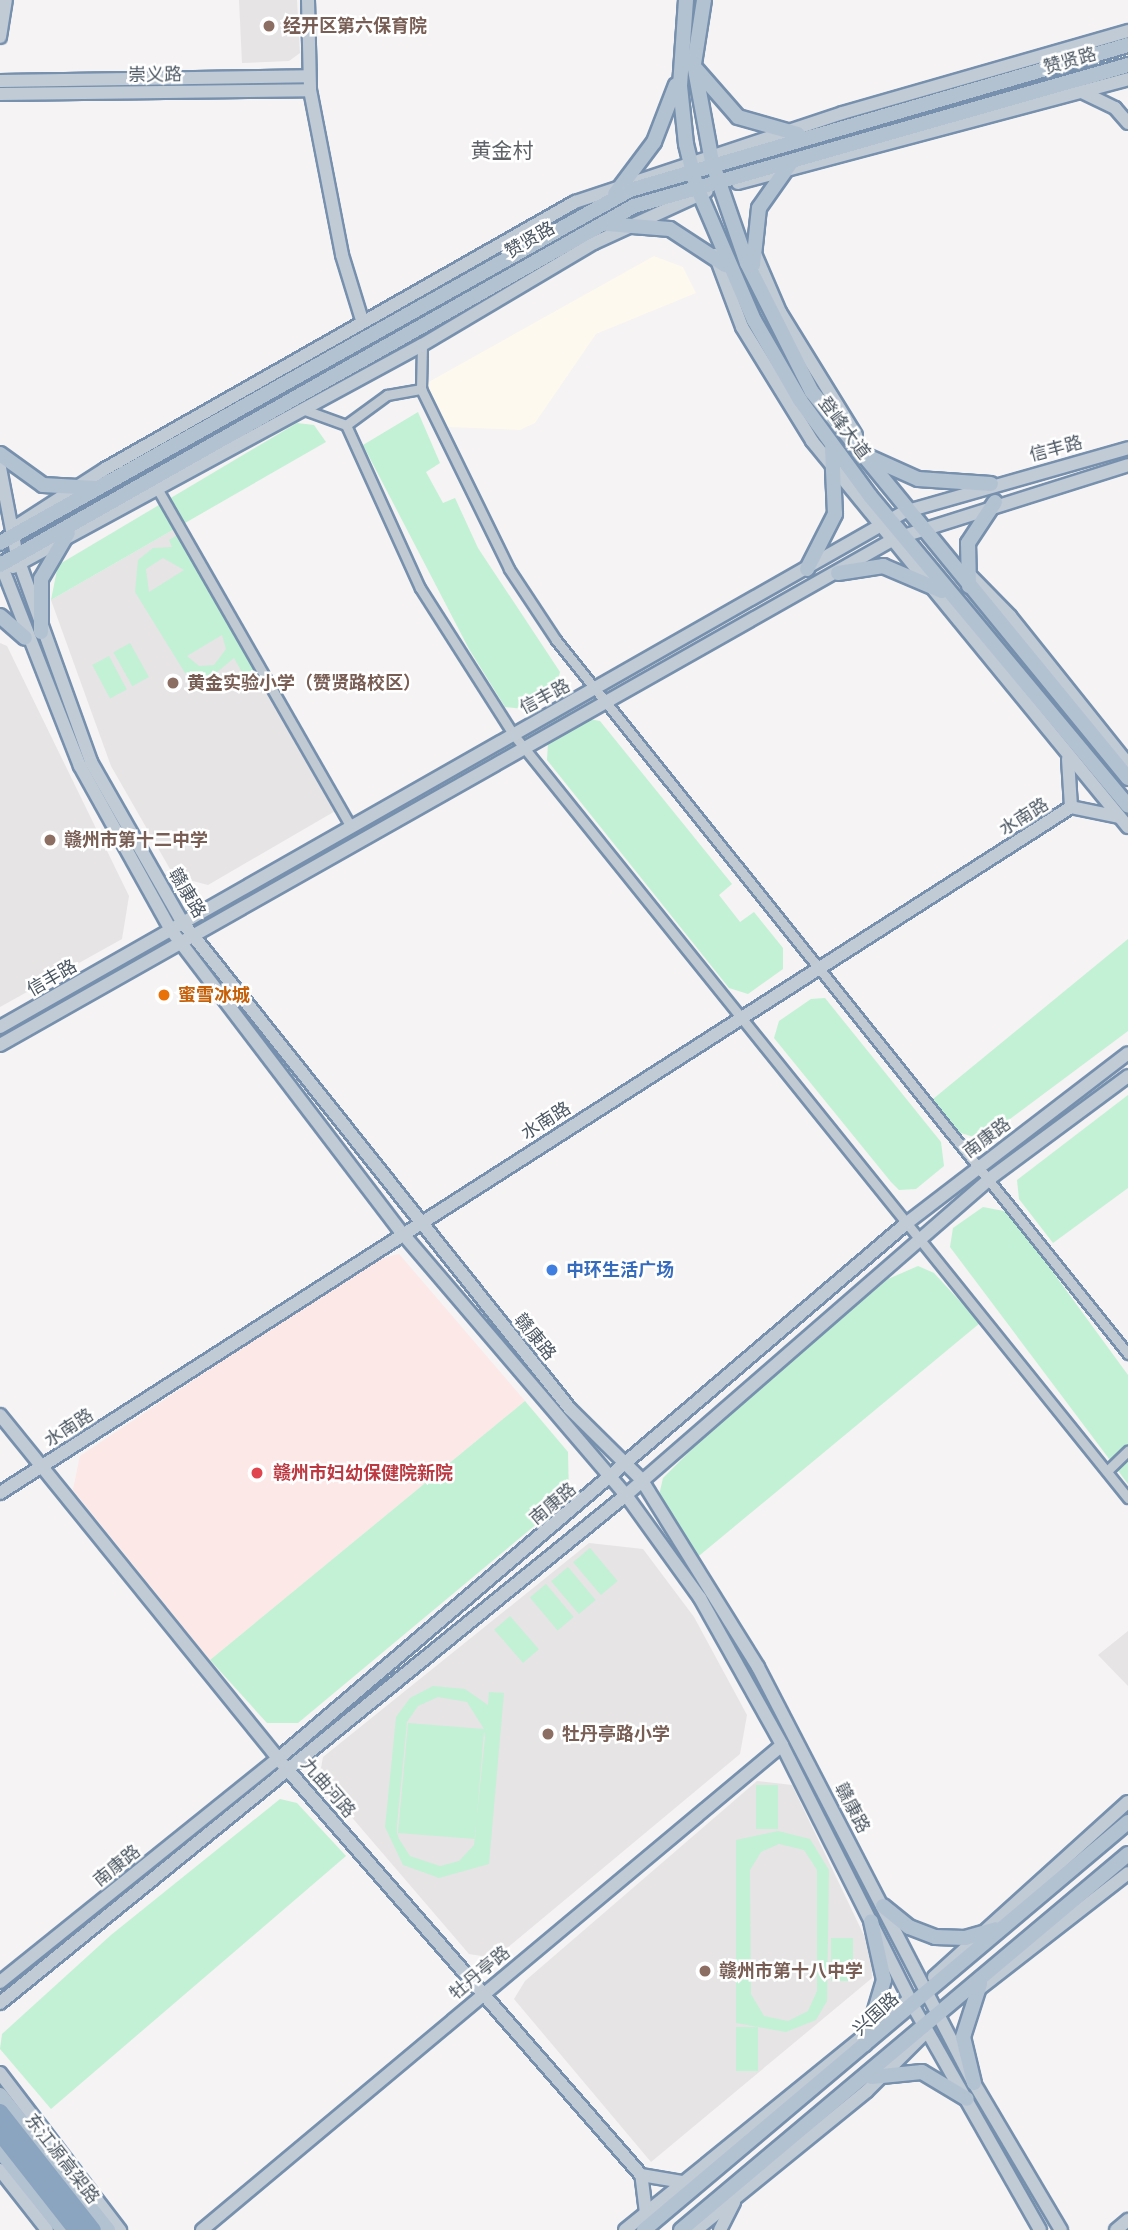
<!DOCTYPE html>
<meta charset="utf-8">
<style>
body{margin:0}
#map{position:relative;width:1128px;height:2230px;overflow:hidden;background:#f5f3f3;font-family:"Varela Round","Noto Sans SC",sans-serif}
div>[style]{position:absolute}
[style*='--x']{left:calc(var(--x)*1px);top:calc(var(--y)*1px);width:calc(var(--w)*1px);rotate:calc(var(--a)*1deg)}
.commercial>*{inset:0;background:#fdf9ef}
.education>*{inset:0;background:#e6e4e5}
.medical>*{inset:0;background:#fce8e6}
.green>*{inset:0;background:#c3f1d5;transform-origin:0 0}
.roads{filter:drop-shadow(2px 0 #7690ad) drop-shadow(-2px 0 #7690ad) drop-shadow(0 2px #7690ad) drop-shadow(0 -2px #7690ad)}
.street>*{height:9px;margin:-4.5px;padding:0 4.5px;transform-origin:4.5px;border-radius:4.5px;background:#c1cad2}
.secondary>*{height:12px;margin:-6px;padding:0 6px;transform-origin:6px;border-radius:6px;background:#c1cbd6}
.primary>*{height:14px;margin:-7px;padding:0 7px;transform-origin:7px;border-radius:7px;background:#b3c2d1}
.highway>*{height:16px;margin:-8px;padding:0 8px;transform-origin:8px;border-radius:8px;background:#8ba5c1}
.dots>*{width:19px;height:19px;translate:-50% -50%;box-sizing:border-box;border:4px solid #fff;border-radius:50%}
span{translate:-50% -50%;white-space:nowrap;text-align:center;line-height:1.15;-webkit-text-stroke:5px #fff;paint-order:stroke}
.education-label{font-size:18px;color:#785e54;font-weight:700}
.left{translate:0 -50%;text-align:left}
.street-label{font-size:18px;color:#4a5661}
.food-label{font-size:18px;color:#c56008;font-weight:700}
.shop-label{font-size:18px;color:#366cbe;font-weight:700}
.health-label{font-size:18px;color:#be3a42;font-weight:700}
.quarter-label{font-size:21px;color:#5f6368}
</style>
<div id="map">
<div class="commercial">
<i style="clip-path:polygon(654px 256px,683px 267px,696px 293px,596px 334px,535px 423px,520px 430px,447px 427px,425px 384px)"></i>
</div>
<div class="education">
<i style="clip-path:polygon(239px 0,297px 0,300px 53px,289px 61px,242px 63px)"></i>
<i style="clip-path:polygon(178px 527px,337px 810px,208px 885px,174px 876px,111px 766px,51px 600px)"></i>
<i style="clip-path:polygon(0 643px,7px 646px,129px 896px,122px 939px,0 1007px)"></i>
<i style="clip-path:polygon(589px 1543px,643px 1549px,694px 1617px,747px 1715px,740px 1754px,495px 1958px,469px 1954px,319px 1779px,323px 1757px)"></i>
<i style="clip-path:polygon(1128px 1631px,1128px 1686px,1098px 1655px)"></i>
<i style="clip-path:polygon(757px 1781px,792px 1785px,871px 1950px,872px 1978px,651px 2162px,514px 1999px,525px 1981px)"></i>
</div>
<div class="medical">
<i style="clip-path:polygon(399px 1254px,525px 1401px,210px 1660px,73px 1490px,80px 1456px,372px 1261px)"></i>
</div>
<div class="green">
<i style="clip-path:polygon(418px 412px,440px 463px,426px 472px,443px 503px,455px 498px,478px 548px,560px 672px,555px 690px,524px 709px,505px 707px,469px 649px,363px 445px)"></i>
<i style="clip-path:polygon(297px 423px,314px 425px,326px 442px,51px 600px,58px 565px)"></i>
<i style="clip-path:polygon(evenodd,179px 534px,265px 686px,253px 692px,234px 658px,210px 678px,185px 673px,135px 592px,138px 560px,153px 548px,172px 547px,169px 540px,179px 534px,163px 558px,184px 570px,149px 592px,146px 569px,163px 558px,179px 534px,222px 635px,226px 649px,214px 665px,199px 666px,187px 656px,222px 635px)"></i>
<i style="left:130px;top:643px;width:39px;height:19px;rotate:61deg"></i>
<i style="left:109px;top:656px;width:38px;height:19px;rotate:62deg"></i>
<i style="clip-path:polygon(584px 718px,600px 721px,732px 884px,719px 895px,740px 922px,754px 912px,783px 948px,783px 969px,748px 994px,729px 988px,547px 760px,548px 742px)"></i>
<i style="clip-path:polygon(1128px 939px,1128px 1031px,990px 1134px,980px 1139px,958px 1132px,933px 1099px)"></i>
<i style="clip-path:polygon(825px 998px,941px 1142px,944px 1166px,916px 1189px,899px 1190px,891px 1182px,774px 1038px,779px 1021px,811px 999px)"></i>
<i style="clip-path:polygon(1128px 1095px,1128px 1188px,1053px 1243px,1019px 1199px,1017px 1180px)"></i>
<i style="clip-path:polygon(983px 1207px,1009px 1212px,1128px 1375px,1128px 1484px,950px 1247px,953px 1228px)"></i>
<i style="clip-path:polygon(918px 1266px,934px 1273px,980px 1323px,694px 1560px,657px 1504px,663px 1478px,729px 1412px,888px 1279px)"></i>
<i style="clip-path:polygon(525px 1401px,568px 1452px,569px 1497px,298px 1723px,267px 1723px,210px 1660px)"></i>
<i style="left:590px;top:1548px;width:43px;height:22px;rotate:50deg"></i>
<i style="left:568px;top:1567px;width:43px;height:22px;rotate:50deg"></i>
<i style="left:546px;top:1584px;width:43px;height:21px;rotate:50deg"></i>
<i style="left:510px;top:1616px;width:44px;height:21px;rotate:49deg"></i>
<i style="clip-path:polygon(evenodd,433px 1686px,465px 1689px,488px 1705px,489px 1692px,504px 1693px,489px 1864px,439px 1878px,403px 1865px,385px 1827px,396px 1717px,410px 1698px,433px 1686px,438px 1697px,467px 1702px,484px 1729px,408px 1723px,398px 1833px,475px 1839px,484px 1731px,485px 1737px,474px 1845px,459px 1861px,440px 1866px,410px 1856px,399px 1839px,397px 1833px,397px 1825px,407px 1722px,418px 1706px,438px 1697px)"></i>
<i style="left:756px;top:1785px;width:22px;height:44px"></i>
<i style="clip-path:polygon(280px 1799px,297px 1803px,346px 1856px,51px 2109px,0 2049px,2px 2034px,111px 1935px)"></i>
<i style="clip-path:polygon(evenodd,778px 1831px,810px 1839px,829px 1870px,827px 2001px,816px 2020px,786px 2032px,736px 2023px,736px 1840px,778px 1831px,779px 1844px,804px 1850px,817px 1870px,817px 1991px,808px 2011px,788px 2021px,764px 2016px,751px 1994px,750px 1870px,761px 1852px,779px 1844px)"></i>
<i style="left:831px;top:1938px;width:22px;height:43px"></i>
<i style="left:736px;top:2027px;width:22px;height:44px"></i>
</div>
<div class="roads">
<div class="street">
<i style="--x:422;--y:345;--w:44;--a:91.3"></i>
<i style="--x:421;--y:389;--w:200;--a:63.9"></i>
<i style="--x:509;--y:569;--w:85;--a:56.5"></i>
<i style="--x:556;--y:640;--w:915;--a:51.3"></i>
<i style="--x:302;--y:409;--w:47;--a:20"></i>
<i style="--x:346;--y:425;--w:179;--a:65.6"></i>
<i style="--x:420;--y:588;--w:173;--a:57.5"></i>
<i style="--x:513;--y:734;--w:981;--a:51.17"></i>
<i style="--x:346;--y:425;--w:51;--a:-36.2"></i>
<i style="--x:387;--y:395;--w:35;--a:-10"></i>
<i style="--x:158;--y:490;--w:388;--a:60.2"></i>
<i style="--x:1108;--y:1470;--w:28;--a:-44"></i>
</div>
<div class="secondary">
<i style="--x:308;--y:0;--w:90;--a:88.7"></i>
<i style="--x:310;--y:90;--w:168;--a:79"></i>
<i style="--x:342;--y:255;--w:68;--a:72.9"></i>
<i style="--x:0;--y:37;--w:37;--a:-81"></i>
<i style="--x:0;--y:81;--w:308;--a:-0.9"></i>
<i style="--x:1082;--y:92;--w:37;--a:26"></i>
<i style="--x:1115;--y:108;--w:20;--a:49"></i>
<i style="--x:0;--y:94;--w:310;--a:-0.7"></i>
<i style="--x:738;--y:183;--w:404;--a:-14.9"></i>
<i style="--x:753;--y:249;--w:69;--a:66.8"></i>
<i style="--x:780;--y:312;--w:145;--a:58.3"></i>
<i style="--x:715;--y:255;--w:77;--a:69.4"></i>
<i style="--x:742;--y:327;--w:134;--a:58.4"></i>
<i style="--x:812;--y:441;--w:499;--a:50.7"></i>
<i style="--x:0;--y:468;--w:90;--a:79.1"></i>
<i style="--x:17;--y:556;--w:219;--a:70.2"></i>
<i style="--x:91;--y:762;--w:185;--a:60.3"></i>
<i style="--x:183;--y:923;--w:621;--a:51.47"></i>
<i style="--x:570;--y:1409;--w:100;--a:44.6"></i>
<i style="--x:641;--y:1479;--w:221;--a:58.1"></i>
<i style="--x:758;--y:1667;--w:469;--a:62.6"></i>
<i style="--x:974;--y:2083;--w:171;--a:59.4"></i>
<i style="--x:15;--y:527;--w:107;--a:-32.8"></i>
<i style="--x:105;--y:469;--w:541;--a:-29.6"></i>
<i style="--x:575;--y:202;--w:281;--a:-18.4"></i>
<i style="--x:842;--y:113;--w:298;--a:-16"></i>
<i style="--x:0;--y:562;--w:219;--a:68.6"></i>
<i style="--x:80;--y:766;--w:188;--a:61"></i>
<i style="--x:171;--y:930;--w:381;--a:52.7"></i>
<i style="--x:402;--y:1233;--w:345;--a:49.5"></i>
<i style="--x:626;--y:1495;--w:127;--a:54.3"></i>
<i style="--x:700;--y:1598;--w:168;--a:60.8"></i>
<i style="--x:782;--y:1745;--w:292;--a:63.3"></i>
<i style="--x:913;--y:2006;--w:257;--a:60.4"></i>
<i style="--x:13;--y:567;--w:465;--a:-28.5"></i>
<i style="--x:422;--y:345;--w:200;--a:-30.7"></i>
<i style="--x:594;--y:243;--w:124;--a:-24.7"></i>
<i style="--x:966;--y:571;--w:63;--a:45.6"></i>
<i style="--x:1010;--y:616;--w:189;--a:51.4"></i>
<i style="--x:1068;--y:759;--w:48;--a:86.4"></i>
<i style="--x:0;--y:1027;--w:1040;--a:-29.67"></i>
<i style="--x:904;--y:512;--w:233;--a:-15.9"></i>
<i style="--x:0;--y:1045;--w:1027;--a:-29.51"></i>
<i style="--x:894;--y:539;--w:245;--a:-17.5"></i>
<i style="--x:0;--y:1415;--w:456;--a:51"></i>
<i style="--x:287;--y:1769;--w:539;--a:48.91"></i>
<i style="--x:0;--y:1493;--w:1272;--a:-32.64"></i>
<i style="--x:1071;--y:807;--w:49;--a:11.8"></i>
<i style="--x:934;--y:1977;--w:261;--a:-42.1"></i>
<i style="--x:0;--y:1982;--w:358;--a:-38.8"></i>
<i style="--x:279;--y:1758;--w:826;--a:-40.44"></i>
<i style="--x:908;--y:1222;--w:277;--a:-37.5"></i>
<i style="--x:974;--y:1993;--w:195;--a:-37.9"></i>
<i style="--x:0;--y:2003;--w:806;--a:-39.06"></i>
<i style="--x:626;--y:1495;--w:481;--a:-41"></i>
<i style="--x:989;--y:1179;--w:173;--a:-36.5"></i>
<i style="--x:0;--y:2073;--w:198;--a:52.6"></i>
<i style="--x:0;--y:2170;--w:76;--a:51.9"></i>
<i style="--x:646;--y:2213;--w:38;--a:-97"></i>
<i style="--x:641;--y:2175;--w:43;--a:9.5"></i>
<i style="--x:202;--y:2230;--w:756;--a:-39.9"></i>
<i style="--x:625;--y:2230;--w:367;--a:-39.1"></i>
<i style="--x:696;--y:2230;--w:220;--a:-39.1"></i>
<i style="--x:867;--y:2091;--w:82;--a:-45"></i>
<i style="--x:720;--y:2230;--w:31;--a:-63"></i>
<i style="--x:1116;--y:2230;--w:16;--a:-40"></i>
</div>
<div class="primary">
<i style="--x:686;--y:0;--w:86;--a:94"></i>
<i style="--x:680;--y:86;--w:58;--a:84.1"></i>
<i style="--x:686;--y:144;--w:42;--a:76.3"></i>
<i style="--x:696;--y:185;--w:147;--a:66.8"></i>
<i style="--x:754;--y:320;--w:92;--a:60.1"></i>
<i style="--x:800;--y:400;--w:119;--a:53.9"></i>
<i style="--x:870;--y:496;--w:403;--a:50.2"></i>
<i style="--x:704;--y:0;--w:65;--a:98.9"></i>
<i style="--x:694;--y:64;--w:100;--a:79.6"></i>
<i style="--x:712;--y:162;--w:107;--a:70.9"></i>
<i style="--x:747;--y:263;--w:144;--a:63.3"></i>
<i style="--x:812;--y:392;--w:499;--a:50.7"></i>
<i style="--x:697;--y:70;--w:62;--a:48.9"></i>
<i style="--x:738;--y:117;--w:62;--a:15.8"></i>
<i style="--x:615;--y:194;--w:65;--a:-53.1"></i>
<i style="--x:654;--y:142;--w:61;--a:-68.9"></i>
<i style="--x:607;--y:224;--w:63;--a:4.5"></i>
<i style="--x:670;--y:229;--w:66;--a:33.2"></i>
<i style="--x:753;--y:265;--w:57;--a:-84"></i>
<i style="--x:759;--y:208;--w:57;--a:-54.9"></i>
<i style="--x:0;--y:454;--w:53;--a:35.8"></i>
<i style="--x:43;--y:485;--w:53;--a:3.2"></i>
<i style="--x:862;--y:454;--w:61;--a:24.1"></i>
<i style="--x:918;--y:479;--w:73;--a:3.9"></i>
<i style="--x:0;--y:543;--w:722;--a:-29.26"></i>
<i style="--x:630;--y:190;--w:519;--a:-16.23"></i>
<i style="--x:0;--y:565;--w:729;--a:-29.52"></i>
<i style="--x:634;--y:206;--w:514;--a:-15.93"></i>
<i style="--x:807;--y:569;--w:62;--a:-63"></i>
<i style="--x:835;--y:514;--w:65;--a:-92.6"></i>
<i style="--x:838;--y:573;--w:46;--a:-8.8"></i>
<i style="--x:883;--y:566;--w:64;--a:23"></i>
<i style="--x:969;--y:586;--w:43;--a:-91.3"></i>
<i style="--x:968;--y:543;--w:49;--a:-56.6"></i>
<i style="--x:0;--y:616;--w:33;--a:41"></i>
<i style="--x:41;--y:632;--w:53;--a:-90"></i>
<i style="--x:41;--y:579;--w:53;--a:-59.6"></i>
<i style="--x:883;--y:1906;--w:33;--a:39"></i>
<i style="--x:909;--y:1927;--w:28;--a:21"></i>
<i style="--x:935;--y:1937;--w:30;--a:2"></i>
<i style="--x:965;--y:1938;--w:32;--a:-16"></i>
<i style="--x:865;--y:2044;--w:67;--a:-73.5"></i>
<i style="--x:884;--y:1980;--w:60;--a:-102.4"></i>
<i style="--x:872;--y:2077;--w:50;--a:-5.7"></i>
<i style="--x:922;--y:2072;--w:52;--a:31"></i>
<i style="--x:974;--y:2083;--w:47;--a:-103.4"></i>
<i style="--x:963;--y:2037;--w:56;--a:-72.2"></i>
<i style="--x:0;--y:2095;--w:173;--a:51.3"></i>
<i style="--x:0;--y:2151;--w:101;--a:51.4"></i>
<i style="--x:644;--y:2230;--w:633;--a:-40.13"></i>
<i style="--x:681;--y:2230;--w:584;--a:-40.07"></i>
</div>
<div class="highway">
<i style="--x:0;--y:2112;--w:150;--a:51.8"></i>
<i style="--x:0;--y:2133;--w:123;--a:51.9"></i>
</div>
</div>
<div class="dots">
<i style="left:269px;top:26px;background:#8d6e63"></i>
<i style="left:173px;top:683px;background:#8d6e63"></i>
<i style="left:50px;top:840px;background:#8d6e63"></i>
<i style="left:164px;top:995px;background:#e8710a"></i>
<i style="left:552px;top:1270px;background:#3f7fe0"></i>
<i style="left:257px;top:1473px;background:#e0444e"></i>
<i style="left:548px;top:1734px;background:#8d6e63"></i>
<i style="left:705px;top:1971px;background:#8d6e63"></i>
</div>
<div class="education-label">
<span class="left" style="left:283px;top:26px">经开区第六保育院</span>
<span class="left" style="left:187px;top:683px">黄金实验小学（赞贤路校区）</span>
<span class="left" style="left:64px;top:840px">赣州市第十二中学</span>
<span class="left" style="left:562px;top:1734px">牡丹亭路小学</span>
<span class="left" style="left:719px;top:1971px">赣州市第十八中学</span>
</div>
<div class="street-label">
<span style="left:1070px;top:61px;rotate:-16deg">赞贤路</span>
<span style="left:155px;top:75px;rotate:-1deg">崇义路</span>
<span style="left:530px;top:240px;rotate:-30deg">赞贤路</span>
<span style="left:844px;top:428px;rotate:53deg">登峰大道</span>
<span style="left:1056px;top:449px;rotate:-15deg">信丰路</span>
<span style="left:545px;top:697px;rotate:-28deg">信丰路</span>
<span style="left:1024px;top:817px;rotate:-32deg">水南路</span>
<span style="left:187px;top:893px;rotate:59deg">赣康路</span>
<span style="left:52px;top:978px;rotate:-30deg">信丰路</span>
<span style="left:546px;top:1121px;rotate:-32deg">水南路</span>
<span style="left:987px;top:1138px;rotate:-37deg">南康路</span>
<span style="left:535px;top:1337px;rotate:51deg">赣康路</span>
<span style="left:69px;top:1428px;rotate:-33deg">水南路</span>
<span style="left:553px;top:1504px;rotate:-40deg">南康路</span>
<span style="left:328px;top:1788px;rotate:49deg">九曲河路</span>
<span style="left:852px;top:1808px;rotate:62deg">赣康路</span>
<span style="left:117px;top:1866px;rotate:-39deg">南康路</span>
<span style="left:480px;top:1973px;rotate:-40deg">牡丹亭路</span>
<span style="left:876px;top:2014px;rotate:-42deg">兴国路</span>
<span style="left:62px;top:2159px;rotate:52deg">东江源高架路</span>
</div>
<div class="food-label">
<span class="left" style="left:178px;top:995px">蜜雪冰城</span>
</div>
<div class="shop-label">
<span class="left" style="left:566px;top:1270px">中环生活广场</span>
</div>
<div class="health-label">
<span class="left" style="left:273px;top:1473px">赣州市妇幼保健院新院</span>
</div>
<div class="quarter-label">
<span style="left:502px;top:152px">黄金村</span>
</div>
</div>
